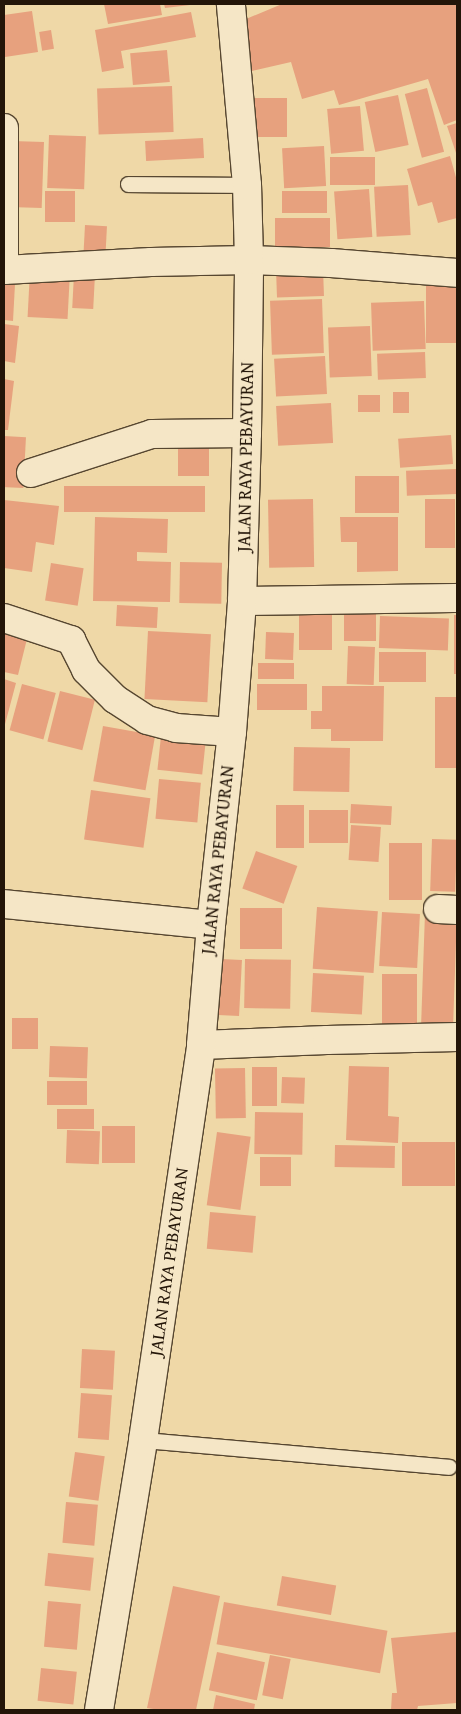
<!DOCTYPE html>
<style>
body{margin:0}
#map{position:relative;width:461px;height:1714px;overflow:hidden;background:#efd8a7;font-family:"Gentium Book Plus",serif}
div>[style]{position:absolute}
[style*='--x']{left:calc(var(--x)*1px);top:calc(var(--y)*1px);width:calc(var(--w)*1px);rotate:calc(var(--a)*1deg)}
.building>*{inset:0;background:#e7a17e;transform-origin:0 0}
.roads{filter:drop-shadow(1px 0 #564630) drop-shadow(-1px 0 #564630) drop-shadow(0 1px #564630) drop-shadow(0 -1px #564630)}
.lane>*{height:15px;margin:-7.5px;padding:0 7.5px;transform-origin:7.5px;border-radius:7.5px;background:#f5e6c6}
.street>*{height:28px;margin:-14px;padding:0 14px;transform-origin:14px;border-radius:14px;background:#f5e6c6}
.secondary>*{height:28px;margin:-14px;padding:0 14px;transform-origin:14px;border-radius:14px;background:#f5e6c6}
span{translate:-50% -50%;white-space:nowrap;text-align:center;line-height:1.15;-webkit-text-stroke:4px #f5e6c6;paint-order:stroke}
.street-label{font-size:18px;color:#231508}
.frame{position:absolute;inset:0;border:5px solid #231508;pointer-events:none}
</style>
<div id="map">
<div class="building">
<i style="clip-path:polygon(104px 4px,160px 4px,162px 15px,108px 24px)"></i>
<i style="clip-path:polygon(164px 4px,190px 4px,190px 5px,165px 8px)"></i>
<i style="clip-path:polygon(282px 4px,457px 4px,457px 120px,444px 125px,428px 79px,339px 105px,334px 90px,302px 99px,291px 62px,252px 71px,246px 19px)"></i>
<i style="clip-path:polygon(32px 11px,38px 52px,5px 57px,4px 15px)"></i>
<i style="clip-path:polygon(191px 12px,196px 37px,121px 51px,124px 68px,102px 72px,95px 30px)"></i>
<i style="left:51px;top:30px;width:19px;height:12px;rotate:81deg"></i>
<i style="left:167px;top:50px;width:32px;height:37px;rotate:85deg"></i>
<i style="left:172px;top:86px;width:46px;height:75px;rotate:88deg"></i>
<i style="left:427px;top:88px;width:66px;height:23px;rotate:75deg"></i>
<i style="left:398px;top:95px;width:51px;height:34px;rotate:78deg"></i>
<i style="left:252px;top:98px;width:35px;height:39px"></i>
<i style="left:360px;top:106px;width:45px;height:33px;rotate:85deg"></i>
<i style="clip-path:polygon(457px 123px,457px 156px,447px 126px)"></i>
<i style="left:49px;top:135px;width:37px;height:53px;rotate:2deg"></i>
<i style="left:203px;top:138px;width:20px;height:58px;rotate:87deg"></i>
<i style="left:12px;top:141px;width:32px;height:66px;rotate:2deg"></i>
<i style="left:324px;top:146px;width:40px;height:42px;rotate:87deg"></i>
<i style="clip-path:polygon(450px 156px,457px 181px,457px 218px,438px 223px,432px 202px,418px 206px,407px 169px)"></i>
<i style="left:375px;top:157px;width:28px;height:45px;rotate:90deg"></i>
<i style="left:408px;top:185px;width:50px;height:34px;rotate:87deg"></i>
<i style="left:369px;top:189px;width:48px;height:35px;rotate:86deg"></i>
<i style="left:45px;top:191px;width:30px;height:31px"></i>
<i style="left:327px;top:191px;width:22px;height:45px;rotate:90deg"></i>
<i style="left:275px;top:218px;width:55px;height:29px"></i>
<i style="left:85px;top:225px;width:22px;height:30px;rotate:3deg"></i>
<i style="left:323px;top:268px;width:28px;height:47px;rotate:88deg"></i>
<i style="left:30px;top:271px;width:40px;height:46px;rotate:3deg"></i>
<i style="left:74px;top:274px;width:21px;height:34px;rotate:3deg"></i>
<i style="clip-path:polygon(4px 283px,15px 284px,13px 321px,4px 320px)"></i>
<i style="left:457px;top:286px;width:57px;height:31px;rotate:90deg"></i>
<i style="left:322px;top:299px;width:54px;height:52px;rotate:88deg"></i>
<i style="left:424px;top:301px;width:48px;height:53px;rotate:88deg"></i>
<i style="clip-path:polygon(4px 324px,19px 326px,15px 363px,4px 361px)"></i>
<i style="left:370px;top:326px;width:50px;height:42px;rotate:88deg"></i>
<i style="left:425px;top:352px;width:26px;height:48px;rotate:88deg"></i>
<i style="left:325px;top:356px;width:38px;height:51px;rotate:87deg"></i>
<i style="clip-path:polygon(4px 379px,14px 381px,8px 430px,4px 430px)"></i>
<i style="left:409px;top:392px;width:21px;height:16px;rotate:90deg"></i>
<i style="left:380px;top:395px;width:17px;height:22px;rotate:90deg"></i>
<i style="left:331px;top:403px;width:40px;height:55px;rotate:87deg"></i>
<i style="left:451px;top:435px;width:29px;height:53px;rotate:86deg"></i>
<i style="left:4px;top:436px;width:22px;height:51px;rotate:3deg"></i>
<i style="left:178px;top:436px;width:31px;height:40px"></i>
<i style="left:456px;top:469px;width:25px;height:50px;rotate:88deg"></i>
<i style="left:399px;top:476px;width:37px;height:44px;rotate:90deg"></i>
<i style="left:64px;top:486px;width:141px;height:26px"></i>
<i style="left:313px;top:499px;width:68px;height:45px;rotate:89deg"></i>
<i style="left:425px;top:499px;width:30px;height:49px"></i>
<i style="clip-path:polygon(4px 500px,59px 506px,54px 545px,36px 542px,32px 572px,4px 568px)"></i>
<i style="clip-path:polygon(95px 517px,168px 519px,167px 553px,137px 552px,137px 561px,171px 562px,170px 602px,93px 601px)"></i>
<i style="clip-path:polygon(340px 517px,398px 517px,398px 571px,357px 572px,357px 542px,341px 542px)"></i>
<i style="left:180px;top:562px;width:42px;height:41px;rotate:1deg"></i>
<i style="left:51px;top:563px;width:33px;height:38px;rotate:9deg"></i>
<i style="left:117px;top:605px;width:41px;height:21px;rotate:3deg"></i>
<i style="left:344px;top:610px;width:32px;height:31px"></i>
<i style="left:299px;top:613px;width:33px;height:37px"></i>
<i style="left:454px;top:615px;width:3px;height:59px"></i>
<i style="left:380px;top:616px;width:69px;height:32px;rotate:2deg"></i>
<i style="clip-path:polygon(4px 624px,29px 631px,18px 675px,4px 672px)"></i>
<i style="left:148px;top:631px;width:63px;height:68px;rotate:3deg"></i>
<i style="left:266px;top:632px;width:28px;height:27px;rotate:2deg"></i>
<i style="left:348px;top:646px;width:27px;height:38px;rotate:2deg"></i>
<i style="left:379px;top:652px;width:47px;height:30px"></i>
<i style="left:258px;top:663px;width:36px;height:16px"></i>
<i style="clip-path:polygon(4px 679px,16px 683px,4px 728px)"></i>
<i style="left:22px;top:684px;width:35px;height:48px;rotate:15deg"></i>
<i style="left:257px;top:684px;width:50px;height:26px"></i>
<i style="clip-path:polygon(322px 686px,384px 686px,383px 741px,331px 741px,331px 729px,311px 729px,311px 711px,322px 711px)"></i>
<i style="left:60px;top:691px;width:36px;height:52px;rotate:14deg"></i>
<i style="left:435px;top:697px;width:22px;height:71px"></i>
<i style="left:103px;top:726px;width:53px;height:56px;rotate:10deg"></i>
<i style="left:161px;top:736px;width:45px;height:34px;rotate:6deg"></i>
<i style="left:294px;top:747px;width:56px;height:44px;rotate:1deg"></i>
<i style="left:159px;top:779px;width:42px;height:40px;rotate:5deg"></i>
<i style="left:91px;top:790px;width:60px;height:50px;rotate:8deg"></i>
<i style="left:351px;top:804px;width:41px;height:19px;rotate:3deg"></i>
<i style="left:276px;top:805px;width:28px;height:43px"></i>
<i style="left:309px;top:810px;width:39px;height:33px"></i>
<i style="left:351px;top:825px;width:30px;height:35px;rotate:4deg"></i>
<i style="left:432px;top:839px;width:25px;height:52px;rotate:2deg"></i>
<i style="left:389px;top:843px;width:33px;height:57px"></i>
<i style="left:256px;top:851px;width:44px;height:40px;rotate:20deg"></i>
<i style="left:317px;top:907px;width:61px;height:62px;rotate:4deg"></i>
<i style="left:240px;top:908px;width:42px;height:41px"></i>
<i style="left:382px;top:912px;width:38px;height:54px;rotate:3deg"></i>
<i style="left:425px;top:913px;width:32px;height:115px;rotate:2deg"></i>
<i style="left:221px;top:959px;width:21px;height:56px;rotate:3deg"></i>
<i style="left:245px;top:959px;width:46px;height:49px;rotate:1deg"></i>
<i style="left:313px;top:973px;width:51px;height:39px;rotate:3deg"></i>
<i style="left:382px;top:974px;width:35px;height:58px"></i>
<i style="left:12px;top:1018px;width:26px;height:31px"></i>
<i style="left:50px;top:1046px;width:38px;height:31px;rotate:2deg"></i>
<i style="clip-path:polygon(349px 1066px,389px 1067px,388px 1116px,399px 1117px,398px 1143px,346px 1140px)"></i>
<i style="left:252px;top:1067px;width:25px;height:39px"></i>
<i style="left:245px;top:1068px;width:50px;height:30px;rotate:89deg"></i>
<i style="left:282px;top:1077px;width:23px;height:26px;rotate:2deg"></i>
<i style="left:47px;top:1081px;width:40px;height:24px"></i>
<i style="left:57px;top:1109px;width:37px;height:20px"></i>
<i style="left:255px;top:1112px;width:48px;height:42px;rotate:1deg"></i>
<i style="left:135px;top:1126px;width:37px;height:33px;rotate:90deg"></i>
<i style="left:67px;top:1130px;width:33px;height:33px;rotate:2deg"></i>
<i style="left:217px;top:1132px;width:34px;height:74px;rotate:8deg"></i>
<i style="left:402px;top:1142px;width:53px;height:44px"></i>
<i style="left:335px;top:1145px;width:60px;height:22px;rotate:1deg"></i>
<i style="left:260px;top:1157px;width:31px;height:29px"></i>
<i style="left:210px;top:1212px;width:46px;height:37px;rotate:5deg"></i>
<i style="left:82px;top:1349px;width:33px;height:39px;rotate:3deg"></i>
<i style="left:81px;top:1393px;width:31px;height:45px;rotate:4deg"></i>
<i style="left:75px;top:1452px;width:30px;height:45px;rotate:8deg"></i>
<i style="left:66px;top:1502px;width:32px;height:41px;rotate:5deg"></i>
<i style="left:48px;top:1553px;width:46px;height:33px;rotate:6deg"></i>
<i style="left:282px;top:1576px;width:55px;height:30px;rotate:10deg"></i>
<i style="clip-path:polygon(173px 1586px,220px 1596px,196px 1710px,160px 1710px,147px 1708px)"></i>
<i style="left:48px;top:1601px;width:33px;height:46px;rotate:5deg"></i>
<i style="left:224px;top:1602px;width:166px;height:43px;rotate:10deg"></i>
<i style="clip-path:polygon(457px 1632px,457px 1703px,418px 1706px,417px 1710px,391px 1710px,392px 1693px,397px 1693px,391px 1638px)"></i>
<i style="left:217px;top:1652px;width:49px;height:39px;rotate:12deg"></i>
<i style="left:270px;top:1655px;width:21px;height:41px;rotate:11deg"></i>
<i style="left:41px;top:1668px;width:36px;height:33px;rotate:6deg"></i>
<i style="clip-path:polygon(216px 1695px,255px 1704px,254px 1710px,213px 1710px)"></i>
</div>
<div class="roads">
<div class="lane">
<i style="--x:128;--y:184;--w:119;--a:0.5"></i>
<i style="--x:143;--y:1440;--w:307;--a:5"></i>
</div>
<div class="street">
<i style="--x:4;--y:128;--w:142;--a:90"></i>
<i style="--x:4;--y:270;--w:147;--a:-3.1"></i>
<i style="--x:151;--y:262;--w:98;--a:-1.2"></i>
<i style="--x:249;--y:260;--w:82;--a:2.1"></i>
<i style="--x:331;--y:263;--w:126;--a:4.5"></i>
<i style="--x:31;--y:473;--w:127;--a:-17.9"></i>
<i style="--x:152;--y:434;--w:95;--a:-0.6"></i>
<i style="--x:242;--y:601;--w:215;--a:-0.8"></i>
<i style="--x:4;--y:618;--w:71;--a:18.2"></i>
<i style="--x:71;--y:640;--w:34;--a:63"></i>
<i style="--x:86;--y:670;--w:41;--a:45"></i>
<i style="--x:115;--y:699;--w:38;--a:33"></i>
<i style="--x:147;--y:720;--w:30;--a:15"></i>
<i style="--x:176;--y:728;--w:56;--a:4.1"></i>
<i style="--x:4;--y:904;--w:208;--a:5.8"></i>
<i style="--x:438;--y:909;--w:19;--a:3"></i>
<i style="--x:201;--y:1045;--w:126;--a:-2.3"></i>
<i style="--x:327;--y:1040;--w:130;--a:-1.3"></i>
</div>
<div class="secondary">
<i style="--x:99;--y:1710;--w:274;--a:-80.7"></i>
<i style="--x:143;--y:1440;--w:399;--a:-81.6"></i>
<i style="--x:201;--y:1045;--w:120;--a:-85.2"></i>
<i style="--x:211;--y:925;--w:194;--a:-83.8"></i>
<i style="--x:232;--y:732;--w:131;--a:-85.6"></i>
<i style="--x:242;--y:601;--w:168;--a:-88.3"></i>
<i style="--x:247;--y:433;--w:173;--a:-89.3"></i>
<i style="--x:249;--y:260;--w:75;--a:-91.5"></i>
<i style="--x:247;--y:185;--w:182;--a:-95.1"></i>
</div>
</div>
<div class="street-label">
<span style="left:246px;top:457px;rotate:-89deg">JALAN RAYA PEBAYURAN</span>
<span style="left:218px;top:860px;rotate:-84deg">JALAN RAYA PEBAYURAN</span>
<span style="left:169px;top:1262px;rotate:-82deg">JALAN RAYA PEBAYURAN</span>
</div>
<div class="frame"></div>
</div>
